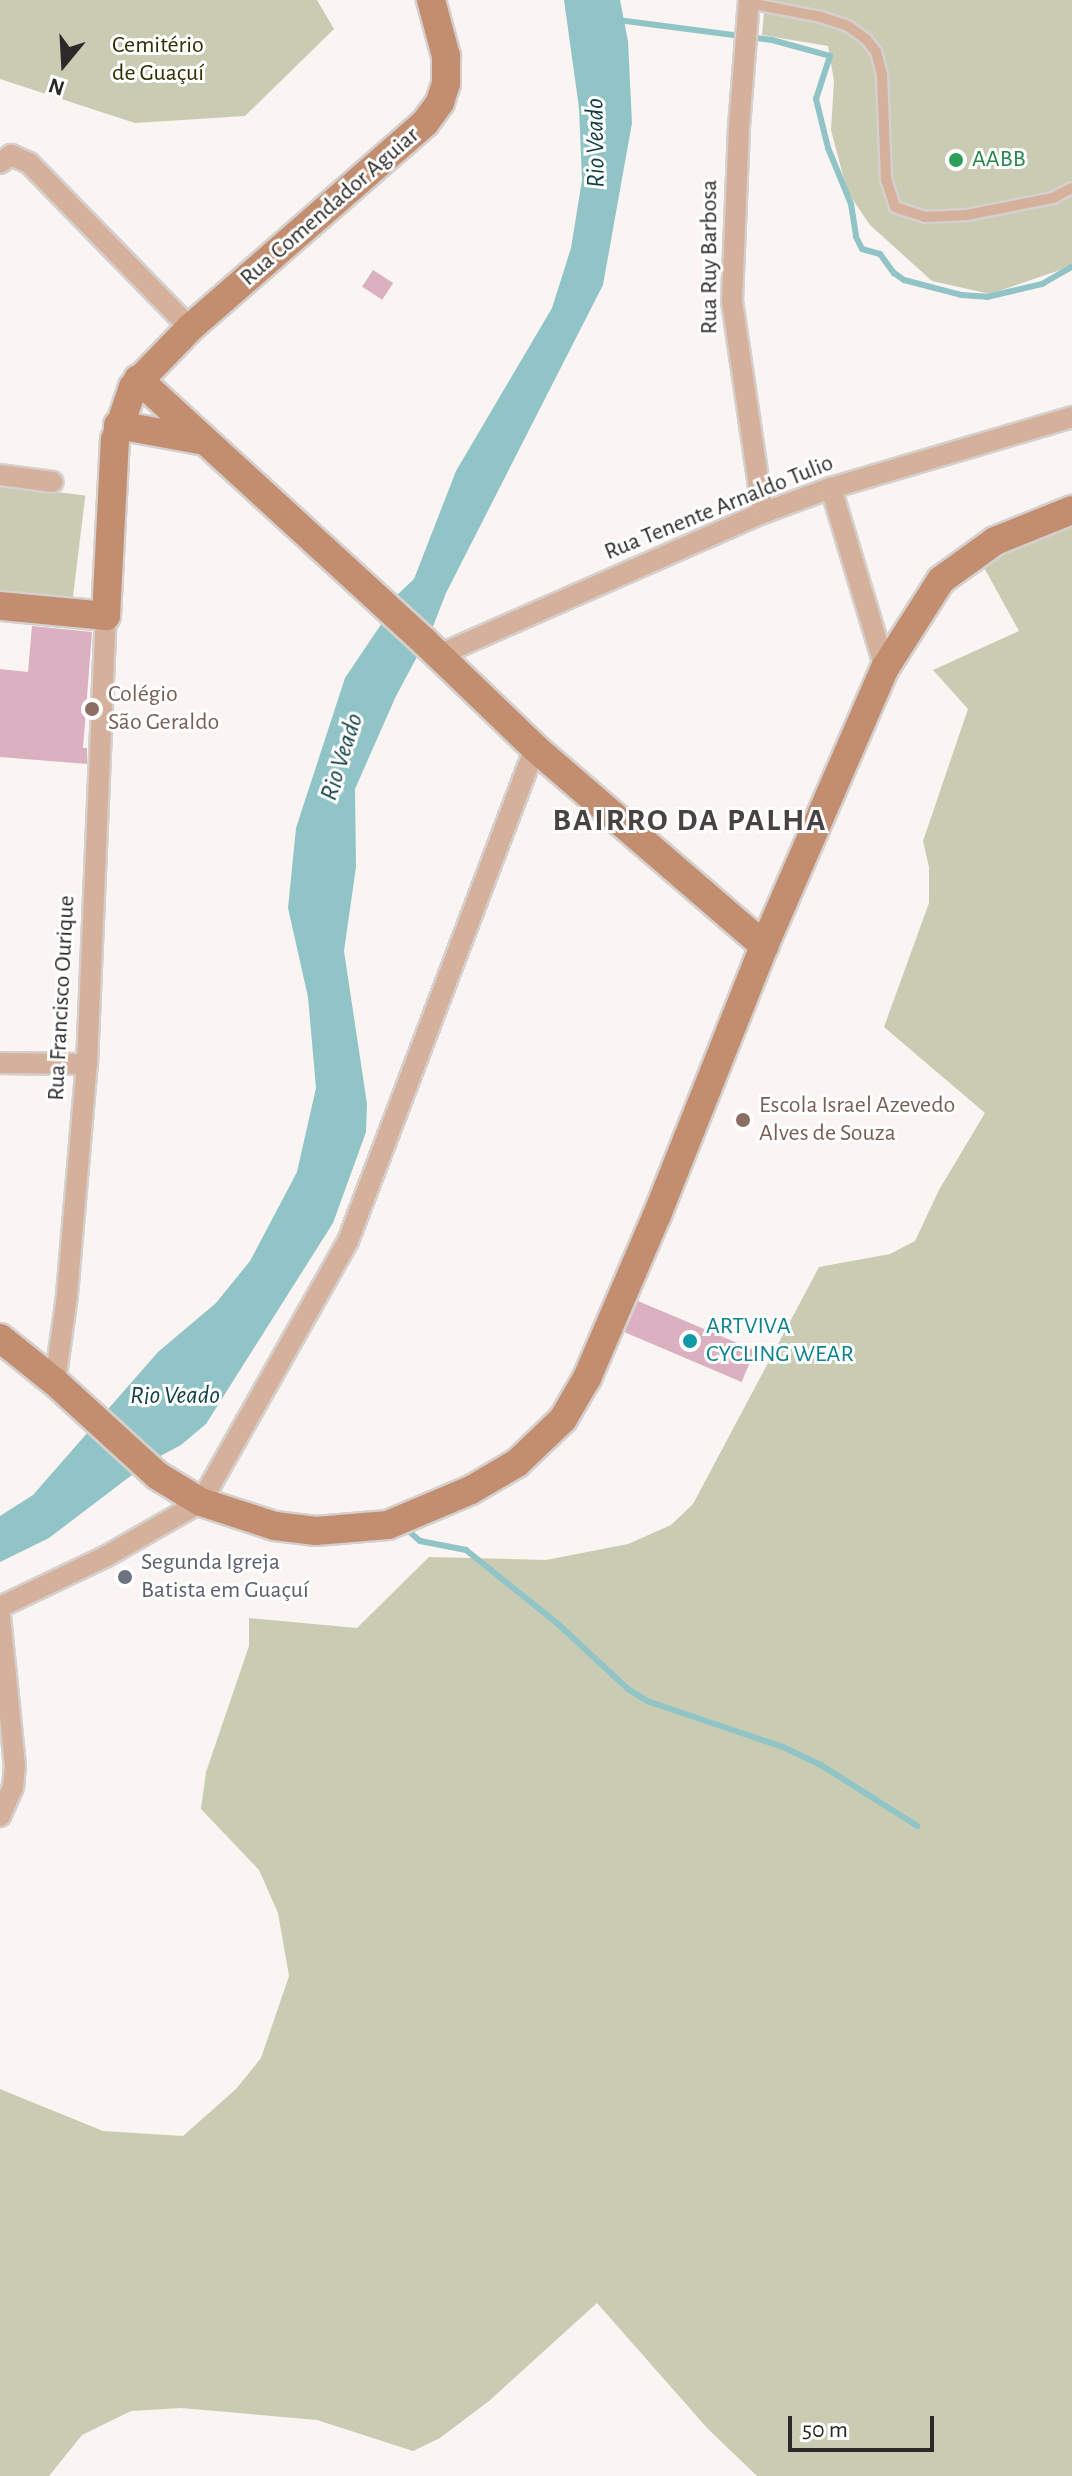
<!DOCTYPE html>
<meta charset="utf-8">
<style>
body{margin:0}
#map{position:relative;width:1072px;height:2476px;overflow:hidden;background:#faf4f2;font-family:"Alegreya Sans",sans-serif}
div>[style]{position:absolute}
[style*='--x']{left:calc(var(--x)*1px);top:calc(var(--y)*1px);width:calc(var(--w)*1px);rotate:calc(var(--a)*1deg)}
.green>*{inset:0;background:#c9ccb2;transform-origin:0 0}
.water>*{inset:0;background:#91c4c7}
.stream>*{height:6px;margin:-3px;padding:0 3px;transform-origin:3px;border-radius:3px;background:#91c4c7}
.building>*{inset:0;background:#dbb1c1;transform-origin:0 0}
.roads{filter:drop-shadow(2px 0 #d5d0ce) drop-shadow(-2px 0 #d5d0ce) drop-shadow(0 2px #d5d0ce) drop-shadow(0 -2px #d5d0ce)}
.lane>*{height:10px;margin:-5px;padding:0 5px;transform-origin:5px;border-radius:5px;background:#d5b19c}
.street>*{height:20px;margin:-10px;padding:0 10px;transform-origin:10px;border-radius:10px;background:#d5b19c}
.secondary>*{height:28px;margin:-14px;padding:0 14px;transform-origin:14px;border-radius:14px;background:#c38e70}
.dots>*{width:22px;height:22px;translate:-50% -50%;box-sizing:border-box;border:4px solid #fff;border-radius:50%}
span{translate:-50% -50%;white-space:nowrap;text-align:center;line-height:1.15;-webkit-text-stroke:6px #fff;paint-order:stroke}
.park-label{font-size:24px;color:#2e3000}
.leisure-label{font-size:24px;color:#27864d}
.left{translate:0 -50%;text-align:left}
.street-label{font-size:24px;color:#2c2a29}
.education-label{font-size:24px;color:#785e54}
.culture-label{font-size:24px;color:#0d838f}
.worship-label{font-size:24px;color:#5b616d}
.water-label{font-size:26px;color:#104043;font-style:italic}
.district-label{font-size:32px;color:#484341;font-weight:700;letter-spacing:2px}
.north{position:absolute;left:24px;top:24px;width:80px;height:80px;-webkit-text-stroke:6px #fff;paint-order:stroke;rotate:198deg;font-size:22px;font-weight:700;line-height:32px;text-align:center;color:#2c2a29}
.north::after{content:'';display:block;margin:auto;width:28px;height:36px;background:#2c2a29;clip-path:polygon(50% 0,100% 100%,50% 72%,0 100%)}
.scale{position:absolute;left:788px;top:2416px;width:146px;height:36px;box-sizing:border-box;border:4px solid #2c2a29;border-top:0;padding-left:10px;font-size:24px;line-height:28px;white-space:nowrap;color:#2c2a29;-webkit-text-stroke:6px #fff;paint-order:stroke}
</style>
<div id="map">
<div class="green">
<i style="clip-path:polygon(0 0,317px 0,334px 29px,245px 116px,135px 123px,0 79px)"></i>
<i style="clip-path:polygon(765px 0,1072px 0,1072px 266px,990px 294px,932px 281px,870px 225px,847px 191px,831px 130px,834px 81px,828px 46px,762px 35px)"></i>
<i style="left:0;top:485px;width:86px;height:111px;rotate:7deg"></i>
<i style="clip-path:polygon(1072px 526px,1072px 2476px,757px 2476px,708px 2429px,597px 2303px,489px 2401px,440px 2438px,413px 2451px,317px 2420px,181px 2408px,131px 2411px,82px 2435px,49px 2476px,0 2476px,0 2089px,103px 2131px,183px 2136px,236px 2089px,261px 2058px,289px 1976px,278px 1913px,259px 1870px,201px 1809px,206px 1772px,249px 1646px,249px 1618px,357px 1628px,429px 1557px,546px 1560px,628px 1544px,671px 1525px,693px 1504px,819px 1267px,890px 1254px,915px 1241px,939px 1190px,985px 1113px,884px 1027px,929px 903px,929px 867px,923px 841px,968px 709px,933px 670px,1019px 631px,976px 553px,1046px 530px)"></i>
</div>
<div class="water">
<i style="clip-path:polygon(564px 0,620px 0,628px 41px,632px 123px,603px 285px,446px 593px,432px 629px,395px 597px,414px 579px,456px 471px,552px 308px,571px 248px,582px 180px,579px 108px)"></i>
<i style="clip-path:polygon(382px 623px,418px 655px,396px 696px,355px 789px,356px 867px,344px 951px,367px 1104px,366px 1132px,333px 1223px,206px 1424px,181px 1445px,149px 1462px,49px 1538px,0 1562px,0 1516px,33px 1495px,158px 1352px,216px 1303px,250px 1261px,297px 1172px,316px 1088px,308px 997px,288px 908px,296px 828px,345px 678px)"></i>
</div>
<div class="stream">
<i style="--x:618;--y:20;--w:155;--a:7.4"></i>
<i style="--x:772;--y:40;--w:60;--a:15.4"></i>
<i style="--x:830;--y:56;--w:45;--a:108"></i>
<i style="--x:816;--y:99;--w:50;--a:76.2"></i>
<i style="--x:828;--y:148;--w:61;--a:67.7"></i>
<i style="--x:851;--y:204;--w:33;--a:81"></i>
<i style="--x:856;--y:237;--w:13;--a:63"></i>
<i style="--x:862;--y:249;--w:19;--a:16"></i>
<i style="--x:880;--y:254;--w:24;--a:54"></i>
<i style="--x:894;--y:273;--w:12;--a:35"></i>
<i style="--x:904;--y:280;--w:59;--a:14.7"></i>
<i style="--x:961;--y:295;--w:26;--a:4"></i>
<i style="--x:987;--y:297;--w:57;--a:-13.3"></i>
<i style="--x:1042;--y:284;--w:34;--a:-30"></i>
<i style="--x:411;--y:1533;--w:12;--a:42"></i>
<i style="--x:420;--y:1541;--w:47;--a:11.1"></i>
<i style="--x:466;--y:1550;--w:118;--a:38.8"></i>
<i style="--x:558;--y:1624;--w:96;--a:42.9"></i>
<i style="--x:628;--y:1689;--w:22;--a:32"></i>
<i style="--x:647;--y:1701;--w:144;--a:18.7"></i>
<i style="--x:783;--y:1747;--w:42;--a:25.3"></i>
<i style="--x:821;--y:1765;--w:114;--a:32.4"></i>
</div>
<div class="building">
<i style="left:373px;top:270px;width:24px;height:20px;rotate:33deg"></i>
<i style="clip-path:polygon(32px 626px,92px 632px,83px 748px,87px 748px,87px 764px,0 757px,0 669px,28px 672px)"></i>
<i style="left:638px;top:1301px;width:127px;height:34px;rotate:23deg"></i>
</div>
<div class="roads">
<div class="lane">
<i style="--x:749;--y:3;--w:73;--a:11"></i>
<i style="--x:821;--y:17;--w:28;--a:18"></i>
<i style="--x:848;--y:26;--w:22;--a:36"></i>
<i style="--x:866;--y:39;--w:16;--a:52"></i>
<i style="--x:876;--y:52;--w:24;--a:75"></i>
<i style="--x:882;--y:75;--w:104;--a:87.8"></i>
<i style="--x:886;--y:179;--w:29;--a:72"></i>
<i style="--x:895;--y:207;--w:32;--a:18"></i>
<i style="--x:925;--y:217;--w:42;--a:-2.7"></i>
<i style="--x:967;--y:215;--w:88;--a:-11.2"></i>
<i style="--x:1053;--y:198;--w:21;--a:-28"></i>
</div>
<div class="street">
<i style="--x:749;--y:0;--w:126;--a:94.5"></i>
<i style="--x:739;--y:126;--w:175;--a:92.3"></i>
<i style="--x:732;--y:301;--w:214;--a:81.7"></i>
<i style="--x:0;--y:163;--w:14;--a:-36"></i>
<i style="--x:11;--y:155;--w:20;--a:24"></i>
<i style="--x:29;--y:163;--w:231;--a:45.7"></i>
<i style="--x:0;--y:475;--w:53;--a:7.5"></i>
<i style="--x:831;--y:488;--w:188;--a:73.3"></i>
<i style="--x:439;--y:655;--w:354;--a:-23.7"></i>
<i style="--x:763;--y:513;--w:72;--a:-20.2"></i>
<i style="--x:831;--y:488;--w:251;--a:-16.4"></i>
<i style="--x:0;--y:1063;--w:87;--a:0.7"></i>
<i style="--x:55;--y:1382;--w:88;--a:-82.1"></i>
<i style="--x:67;--y:1295;--w:232;--a:-85.1"></i>
<i style="--x:87;--y:1064;--w:448;--a:-87.6"></i>
<i style="--x:0;--y:1607;--w:116;--a:-25.5"></i>
<i style="--x:105;--y:1557;--w:111;--a:-29.8"></i>
<i style="--x:201;--y:1502;--w:300;--a:-60.6"></i>
<i style="--x:348;--y:1241;--w:527;--a:-69.23"></i>
<i style="--x:0;--y:1616;--w:150;--a:84.3"></i>
<i style="--x:15;--y:1765;--w:22;--a:95"></i>
<i style="--x:13;--y:1787;--w:32;--a:114"></i>
</div>
<div class="secondary">
<i style="--x:138;--y:379;--w:389;--a:42.5"></i>
<i style="--x:425;--y:642;--w:153;--a:43.9"></i>
<i style="--x:535;--y:748;--w:303;--a:40.8"></i>
<i style="--x:118;--y:425;--w:87;--a:10.5"></i>
<i style="--x:0;--y:606;--w:106;--a:5.4"></i>
<i style="--x:106;--y:616;--w:176;--a:-87.1"></i>
<i style="--x:115;--y:440;--w:56;--a:-71.2"></i>
<i style="--x:133;--y:387;--w:82;--a:-46"></i>
<i style="--x:190;--y:328;--w:312;--a:-41.1"></i>
<i style="--x:425;--y:123;--w:26;--a:-54"></i>
<i style="--x:440;--y:102;--w:19;--a:-72"></i>
<i style="--x:446;--y:84;--w:28;--a:-90"></i>
<i style="--x:446;--y:56;--w:58;--a:-105"></i>
<i style="--x:0;--y:1338;--w:70;--a:38.7"></i>
<i style="--x:55;--y:1382;--w:139;--a:42.4"></i>
<i style="--x:158;--y:1476;--w:50;--a:31.2"></i>
<i style="--x:201;--y:1502;--w:78;--a:18"></i>
<i style="--x:275;--y:1526;--w:41;--a:7"></i>
<i style="--x:316;--y:1531;--w:72;--a:-4.8"></i>
<i style="--x:388;--y:1525;--w:90;--a:-22.9"></i>
<i style="--x:471;--y:1490;--w:53;--a:-30.4"></i>
<i style="--x:517;--y:1463;--w:64;--a:-43.7"></i>
<i style="--x:563;--y:1419;--w:48;--a:-59.7"></i>
<i style="--x:587;--y:1378;--w:177;--a:-66.8"></i>
<i style="--x:657;--y:1215;--w:289;--a:-68.3"></i>
<i style="--x:764;--y:946;--w:303;--a:-66.5"></i>
<i style="--x:885;--y:668;--w:104;--a:-57.5"></i>
<i style="--x:941;--y:580;--w:67;--a:-35.8"></i>
<i style="--x:995;--y:541;--w:83;--a:-21.9"></i>
</div>
</div>
<div class="dots">
<i style="left:956px;top:160px;background:#2e9e5b"></i>
<i style="left:92px;top:709px;background:#8d6e63"></i>
<i style="left:743px;top:1120px;background:#8d6e63"></i>
<i style="left:690px;top:1341px;background:#0f9aa8"></i>
<i style="left:125px;top:1577px;background:#6b7280"></i>
</div>
<div class="park-label">
<span style="left:158px;top:60px">Cemitério<br>de Guaçuí</span>
</div>
<div class="leisure-label">
<span class="left" style="left:972px;top:160px">AABB</span>
</div>
<div class="street-label">
<span style="left:330px;top:207px;rotate:-41deg">Rua Comendador Aguiar</span>
<span style="left:710px;top:257px;rotate:-90deg">Rua Ruy Barbosa</span>
<span style="left:719px;top:508px;rotate:-22deg">Rua Tenente Arnaldo Tulio</span>
<span style="left:62px;top:998px;rotate:-87deg">Rua Francisco Ourique</span>
</div>
<div class="education-label">
<span class="left" style="left:108px;top:709px">Colégio<br>São Geraldo</span>
<span class="left" style="left:759px;top:1120px">Escola Israel Azevedo<br>Alves de Souza</span>
</div>
<div class="culture-label">
<span class="left" style="left:706px;top:1341px">ARTVIVA<br>CYCLING WEAR</span>
</div>
<div class="worship-label">
<span class="left" style="left:141px;top:1577px">Segunda Igreja<br>Batista em Guaçuí</span>
</div>
<div class="water-label">
<span style="left:596px;top:143px;rotate:-91deg">Rio Veado</span>
<span style="left:342px;top:757px;rotate:-72deg">Rio Veado</span>
<span style="left:175px;top:1396px">Rio Veado</span>
</div>
<div class="district-label">
<span style="left:690px;top:820px">BAIRRO DA PALHA</span>
</div>
<div class="north">N</div>
<div class="scale">50 m</div>
</div>
